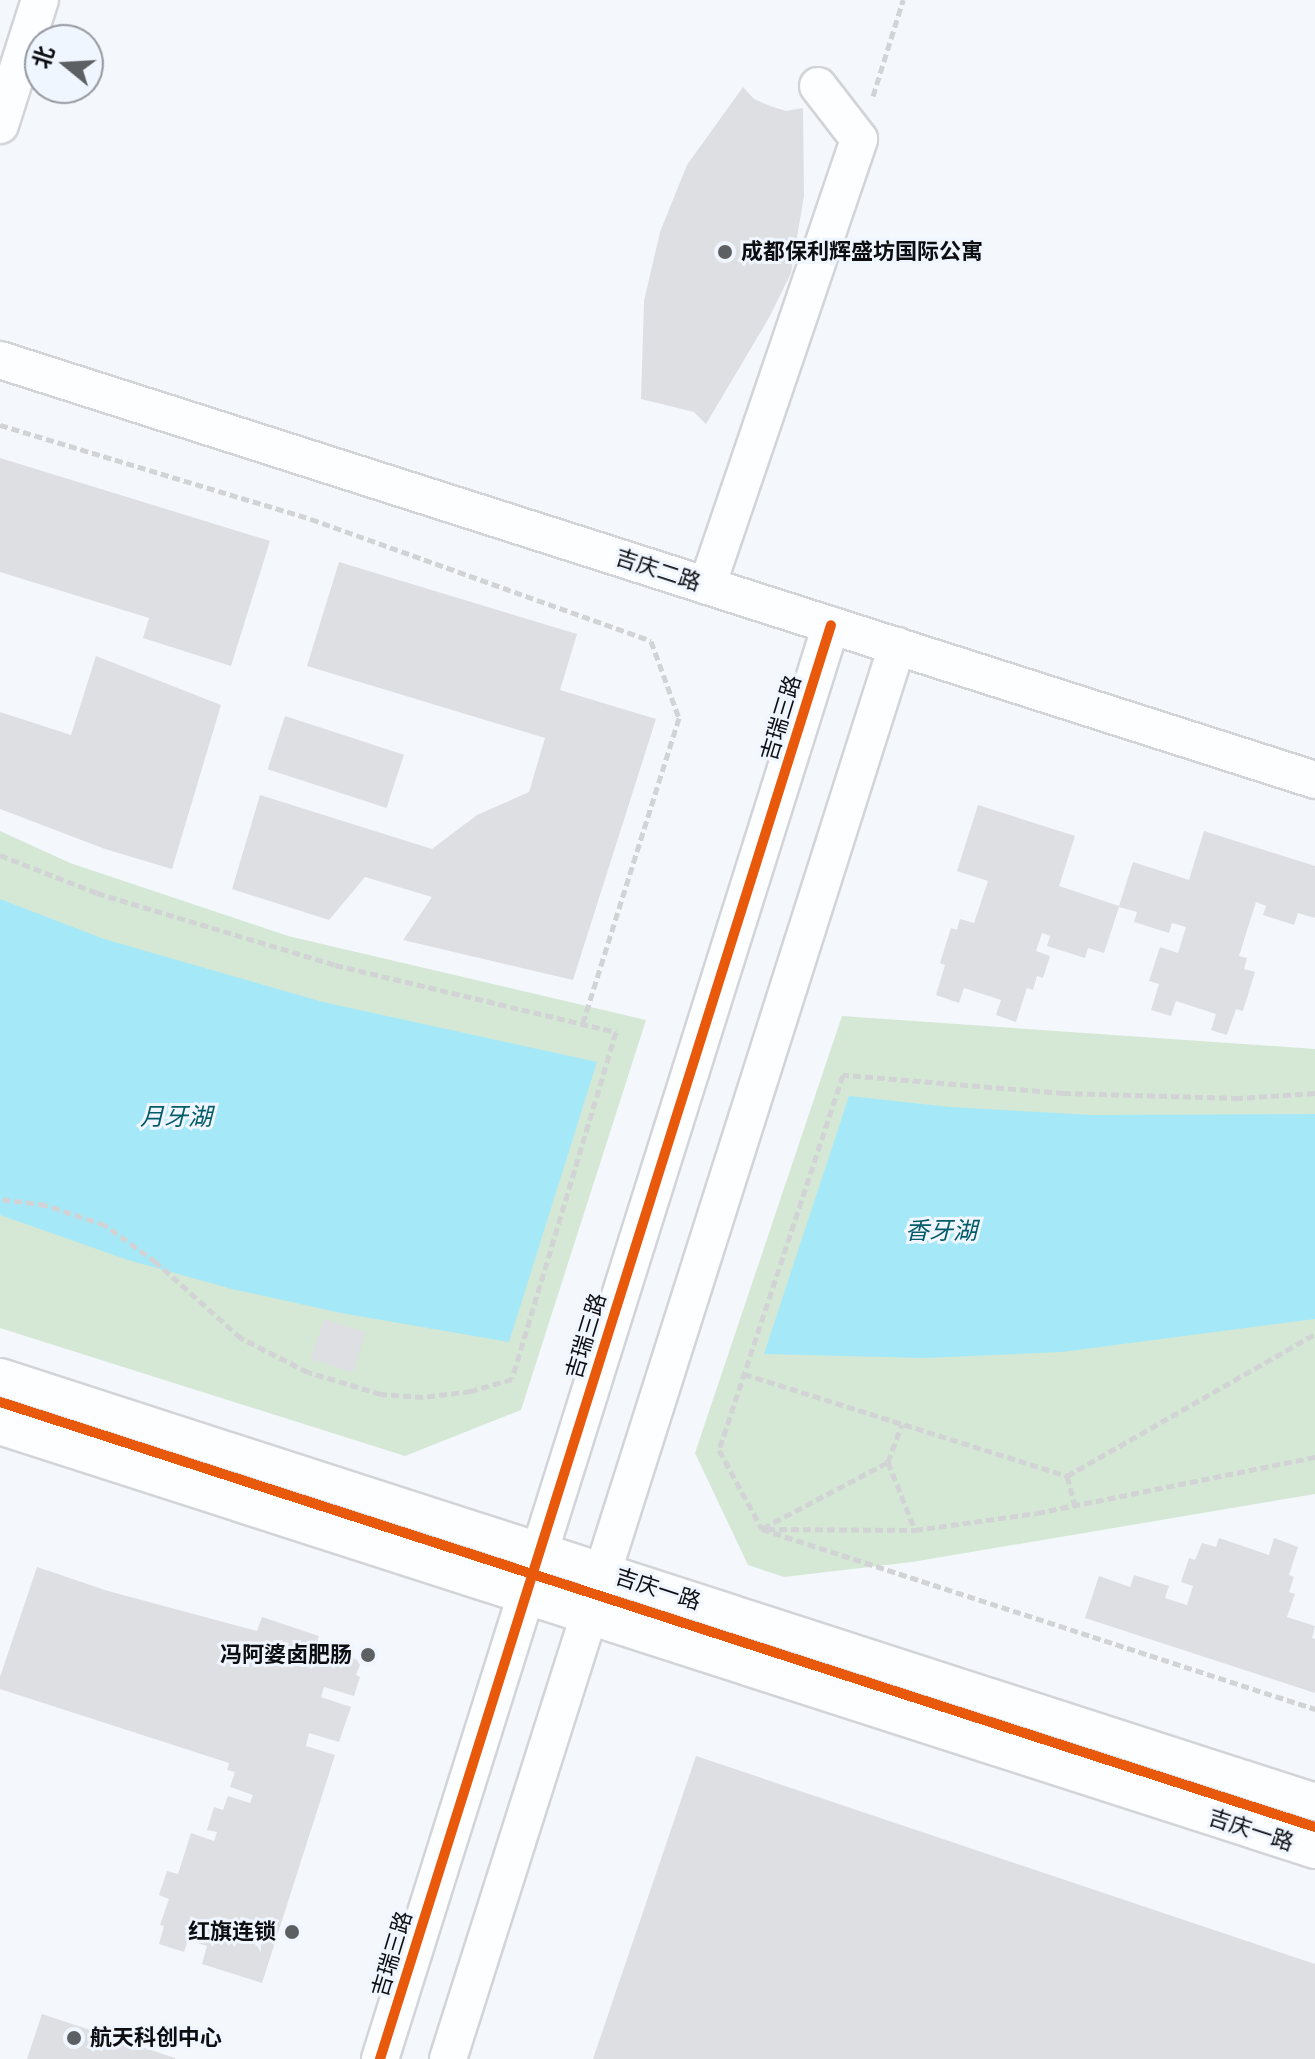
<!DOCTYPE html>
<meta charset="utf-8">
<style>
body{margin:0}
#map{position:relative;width:1315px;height:2059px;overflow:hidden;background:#f4f7fc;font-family:"Asap Condensed","Noto Sans SC",sans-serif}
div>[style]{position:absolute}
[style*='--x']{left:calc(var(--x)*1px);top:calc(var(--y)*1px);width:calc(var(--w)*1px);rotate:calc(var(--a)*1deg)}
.green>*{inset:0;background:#d4e8d5}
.water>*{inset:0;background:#a5e9f8}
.building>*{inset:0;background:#dddfe3;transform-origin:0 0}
.minor-tunnel>*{height:36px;margin-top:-18px;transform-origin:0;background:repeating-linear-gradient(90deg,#d1d4d9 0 36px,transparent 0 54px)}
.path>*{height:5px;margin-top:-2.5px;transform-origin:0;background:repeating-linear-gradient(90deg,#d2d3d5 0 8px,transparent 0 12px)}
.roads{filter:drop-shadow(2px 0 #d2d4d8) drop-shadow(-2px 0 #d2d4d8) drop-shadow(0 2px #d2d4d8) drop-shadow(0 -2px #d2d4d8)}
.minor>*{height:36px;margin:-18px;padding:0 18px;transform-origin:18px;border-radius:18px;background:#fdfeff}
.cycleway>*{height:10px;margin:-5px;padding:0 5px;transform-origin:5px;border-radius:5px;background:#e8590c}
.dots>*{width:22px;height:22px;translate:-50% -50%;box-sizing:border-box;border:4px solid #f0f6ff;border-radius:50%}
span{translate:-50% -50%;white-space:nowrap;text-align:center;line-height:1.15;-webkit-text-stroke:6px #f0f6ff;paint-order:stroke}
.poi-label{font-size:22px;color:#0c0e11;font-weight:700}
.left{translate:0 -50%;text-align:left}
.right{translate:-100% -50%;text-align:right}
.street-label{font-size:22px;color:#0c0e11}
.water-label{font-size:24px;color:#015b68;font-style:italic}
.north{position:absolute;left:24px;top:24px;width:80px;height:80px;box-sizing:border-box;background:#f0f6ff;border:2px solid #9599a0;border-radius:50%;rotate:288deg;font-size:22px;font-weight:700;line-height:32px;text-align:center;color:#0c0e11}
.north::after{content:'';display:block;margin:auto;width:28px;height:36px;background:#5d6063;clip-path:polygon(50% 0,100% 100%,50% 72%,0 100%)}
</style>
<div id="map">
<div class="green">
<i style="clip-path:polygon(0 831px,70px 863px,288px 936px,646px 1020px,521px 1410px,405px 1456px,0 1328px)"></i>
<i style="clip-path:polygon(842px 1016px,1315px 1049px,1315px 1494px,912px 1562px,784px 1577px,748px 1565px,695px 1453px)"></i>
</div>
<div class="water">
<i style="clip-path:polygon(0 899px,104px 939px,323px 1002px,597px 1062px,509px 1342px,341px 1313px,232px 1289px,128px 1260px,0 1215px)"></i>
<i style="clip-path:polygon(849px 1096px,950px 1107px,1092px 1115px,1315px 1114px,1315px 1319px,1062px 1352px,924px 1358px,764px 1354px)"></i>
</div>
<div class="building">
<i style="clip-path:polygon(743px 87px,754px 99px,770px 106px,786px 111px,803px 108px,804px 196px,791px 273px,770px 316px,706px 424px,694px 412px,641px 399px,644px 301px,660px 232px,687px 165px)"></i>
<i style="clip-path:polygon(0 458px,270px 541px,231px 666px,143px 638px,149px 618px,0 572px)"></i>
<i style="clip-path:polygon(339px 562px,577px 634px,560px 690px,656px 719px,573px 980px,403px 940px,432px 897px,365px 877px,329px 920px,232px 889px,260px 795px,432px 849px,477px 815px,529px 792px,545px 738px,307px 666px)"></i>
<i style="clip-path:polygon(96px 656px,221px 705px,172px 869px,105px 849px,0 809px,0 712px,71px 735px)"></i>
<i style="left:285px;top:716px;width:125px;height:56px;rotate:18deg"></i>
<i style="clip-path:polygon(978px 805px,1075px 836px,1059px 886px,1119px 906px,1133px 862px,1189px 880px,1204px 831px,1315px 866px,1315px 918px,1298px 913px,1294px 925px,1263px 915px,1266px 906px,1256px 902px,1239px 956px,1247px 958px,1244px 969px,1255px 972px,1243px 1011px,1236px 1009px,1227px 1035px,1211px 1030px,1216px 1014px,1176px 1001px,1171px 1016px,1151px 1010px,1159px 984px,1149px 981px,1160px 947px,1178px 953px,1186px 927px,1172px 923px,1169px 933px,1134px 922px,1137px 912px,1119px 907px,1104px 953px,1088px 948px,1085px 958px,1047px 946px,1050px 936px,1042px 933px,1036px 951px,1050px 956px,1043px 978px,1037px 976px,1033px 990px,1027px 988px,1016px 1022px,996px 1015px,1001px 1000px,964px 988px,959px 1003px,936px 995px,945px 965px,940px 963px,951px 928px,957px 930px,960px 919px,974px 923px,988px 881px,957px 871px)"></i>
<i style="left:324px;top:1319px;width:44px;height:42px;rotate:18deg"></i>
<i style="clip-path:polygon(1219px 1538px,1269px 1555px,1274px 1538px,1298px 1547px,1289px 1575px,1294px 1577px,1289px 1592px,1295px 1594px,1287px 1617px,1315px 1626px,1312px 1638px,1315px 1639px,1315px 1693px,1085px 1618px,1099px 1576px,1130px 1587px,1134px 1575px,1169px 1586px,1165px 1598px,1187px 1605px,1193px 1586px,1181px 1582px,1189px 1558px,1195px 1560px,1202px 1543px,1216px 1547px)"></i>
<i style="clip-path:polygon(37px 1567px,108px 1591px,257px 1631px,262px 1617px,319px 1636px,317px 1643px,350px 1653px,348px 1657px,356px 1659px,360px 1665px,356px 1675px,360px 1677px,354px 1696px,324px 1687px,321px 1697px,351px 1707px,339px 1742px,309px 1733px,306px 1746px,335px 1755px,262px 1983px,202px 1964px,207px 1946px,188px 1940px,184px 1952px,159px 1944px,164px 1926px,160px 1925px,169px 1899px,159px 1895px,167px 1871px,178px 1874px,191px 1833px,214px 1841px,217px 1832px,207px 1830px,214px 1807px,223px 1810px,228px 1796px,250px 1803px,253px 1795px,230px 1787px,235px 1772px,227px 1770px,229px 1763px,0 1689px,0 1677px)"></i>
<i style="clip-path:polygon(696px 1756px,1315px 1964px,1315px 2059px,593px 2059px)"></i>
<i style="clip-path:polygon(42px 2014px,175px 2058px,175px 2059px,27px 2059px)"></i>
</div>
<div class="minor-tunnel">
<i style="--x:0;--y:1402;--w:1382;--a:17.91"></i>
</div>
<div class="path">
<i style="--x:873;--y:96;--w:101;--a:-72.6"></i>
<i style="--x:0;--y:425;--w:325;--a:16.8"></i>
<i style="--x:311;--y:519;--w:361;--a:19.7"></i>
<i style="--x:651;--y:641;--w:82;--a:70"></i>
<i style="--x:679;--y:718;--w:322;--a:107.5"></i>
<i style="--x:0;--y:855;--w:104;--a:21.4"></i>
<i style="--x:97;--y:893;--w:249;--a:16.8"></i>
<i style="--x:335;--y:965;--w:289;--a:13.4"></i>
<i style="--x:616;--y:1032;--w:362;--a:106.7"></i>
<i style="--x:512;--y:1379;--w:43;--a:163.7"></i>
<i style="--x:471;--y:1391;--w:48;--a:172.9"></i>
<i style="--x:423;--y:1397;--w:42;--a:-175.9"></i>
<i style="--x:381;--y:1394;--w:76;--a:-163.2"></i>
<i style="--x:308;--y:1372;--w:75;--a:-153.1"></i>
<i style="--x:241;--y:1338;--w:114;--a:-138.2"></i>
<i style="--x:156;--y:1262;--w:63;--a:-144"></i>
<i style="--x:105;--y:1225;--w:62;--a:-161.3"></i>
<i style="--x:46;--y:1205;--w:46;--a:-172.6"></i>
<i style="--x:1315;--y:1093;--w:76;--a:176.2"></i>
<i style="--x:1239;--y:1098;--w:175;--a:-178.4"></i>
<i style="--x:1064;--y:1093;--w:222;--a:-175.3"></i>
<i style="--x:843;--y:1075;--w:395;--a:108.3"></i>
<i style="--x:719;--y:1450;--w:90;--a:61.4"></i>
<i style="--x:762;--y:1529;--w:582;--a:18.03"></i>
<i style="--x:744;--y:1374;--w:339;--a:17.5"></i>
<i style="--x:1067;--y:1476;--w:286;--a:-29.8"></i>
<i style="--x:888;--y:1462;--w:40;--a:-69.8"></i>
<i style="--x:1067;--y:1476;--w:31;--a:75"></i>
<i style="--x:763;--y:1528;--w:141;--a:-27.8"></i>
<i style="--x:888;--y:1462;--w:73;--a:68.3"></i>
<i style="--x:767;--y:1529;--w:148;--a:0.4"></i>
<i style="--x:915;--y:1530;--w:123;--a:-7.9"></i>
<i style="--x:1037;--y:1513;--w:284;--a:-11.4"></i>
</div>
<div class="roads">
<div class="minor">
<i style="--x:0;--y:125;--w:131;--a:-72.3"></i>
<i style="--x:0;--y:360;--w:1380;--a:17.71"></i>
<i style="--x:707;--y:586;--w:472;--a:-71.2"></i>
<i style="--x:859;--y:139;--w:67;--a:-127.7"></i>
<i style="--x:0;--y:1377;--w:1382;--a:17.91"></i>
<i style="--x:0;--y:1426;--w:1382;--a:17.87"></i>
<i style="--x:380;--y:2059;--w:1503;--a:-72.54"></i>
<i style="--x:448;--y:2059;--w:1483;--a:-72.37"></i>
</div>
</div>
<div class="cycleway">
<i style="--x:0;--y:1402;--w:1382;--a:17.91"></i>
<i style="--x:380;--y:2059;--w:1503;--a:-72.54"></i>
</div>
<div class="dots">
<i style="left:725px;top:252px;background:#5d6063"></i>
<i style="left:368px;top:1655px;background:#5d6063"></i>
<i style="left:292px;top:1932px;background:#5d6063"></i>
<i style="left:74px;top:2038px;background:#5d6063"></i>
</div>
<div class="poi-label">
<span class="left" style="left:741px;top:252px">成都保利辉盛坊国际公寓</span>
<span class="right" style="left:352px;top:1655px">冯阿婆卤肥肠</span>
<span class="right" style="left:276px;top:1932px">红旗连锁</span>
<span class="left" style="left:90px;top:2038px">航天科创中心</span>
</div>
<div class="street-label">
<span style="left:658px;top:570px;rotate:18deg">吉庆二路</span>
<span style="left:781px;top:718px;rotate:-73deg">吉瑞三路</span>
<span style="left:586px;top:1336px;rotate:-73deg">吉瑞三路</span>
<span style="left:658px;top:1589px;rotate:18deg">吉庆一路</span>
<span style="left:1251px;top:1830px;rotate:18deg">吉庆一路</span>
<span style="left:392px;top:1954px;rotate:-73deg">吉瑞三路</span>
</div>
<div class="water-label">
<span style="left:176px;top:1117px">月牙湖</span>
<span style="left:941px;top:1231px">香牙湖</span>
</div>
<div class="north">北</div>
</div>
